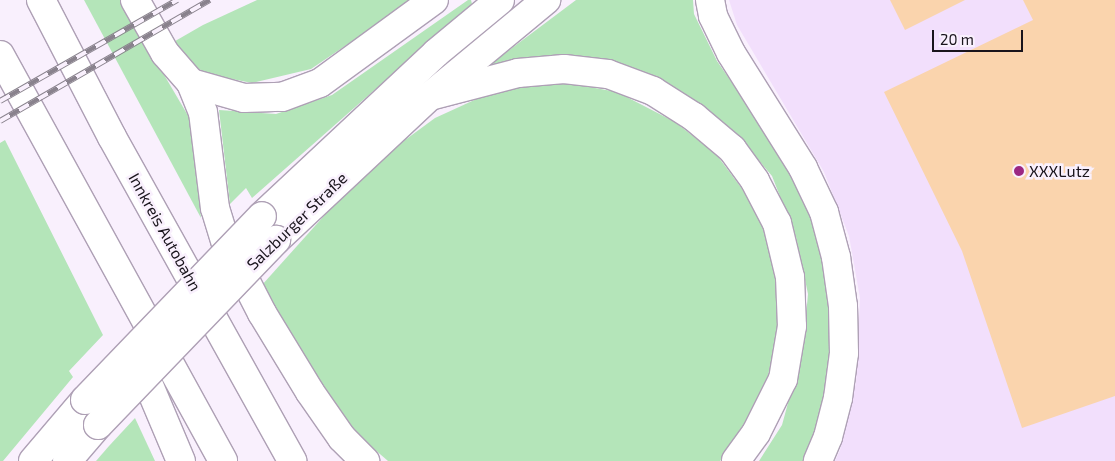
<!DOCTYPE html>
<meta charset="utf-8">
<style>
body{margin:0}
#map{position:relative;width:1115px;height:461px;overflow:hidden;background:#f9f0fd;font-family:"Exo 2",sans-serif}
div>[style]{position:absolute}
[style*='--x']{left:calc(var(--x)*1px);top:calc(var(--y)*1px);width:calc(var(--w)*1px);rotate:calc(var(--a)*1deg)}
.built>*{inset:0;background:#f2dffc}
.green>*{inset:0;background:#b4e5b9}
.building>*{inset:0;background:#fad4ad}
.roads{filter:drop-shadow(1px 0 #aea0b5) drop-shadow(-1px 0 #aea0b5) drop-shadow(0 1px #aea0b5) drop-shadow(0 -1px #aea0b5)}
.primary>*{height:28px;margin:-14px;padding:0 14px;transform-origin:14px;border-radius:14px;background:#fff}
.motorway>*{height:28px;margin:-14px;padding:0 14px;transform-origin:14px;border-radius:14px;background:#fff}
.rail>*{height:5.5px;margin-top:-2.75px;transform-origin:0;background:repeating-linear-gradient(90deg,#f9f0fd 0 11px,#89828d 0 22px);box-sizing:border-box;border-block:1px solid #89828d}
.bridges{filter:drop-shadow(1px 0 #aea0b5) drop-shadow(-1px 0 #aea0b5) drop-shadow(0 1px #aea0b5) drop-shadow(0 -1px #aea0b5)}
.primary-bridge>*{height:28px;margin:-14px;padding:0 14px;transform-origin:14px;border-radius:14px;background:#fff}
.dots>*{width:14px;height:14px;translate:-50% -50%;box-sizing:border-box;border:2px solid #f9f0fd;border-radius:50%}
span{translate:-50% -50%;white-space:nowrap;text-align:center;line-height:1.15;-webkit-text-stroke:5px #f9f0fd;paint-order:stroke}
.poi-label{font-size:16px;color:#19141c}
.left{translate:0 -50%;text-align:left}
.street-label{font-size:16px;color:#19141c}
.scale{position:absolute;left:932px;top:30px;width:91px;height:22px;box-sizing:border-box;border:2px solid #19141c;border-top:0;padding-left:6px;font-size:15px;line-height:18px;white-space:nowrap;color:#19141c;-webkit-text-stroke:4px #f9f0fd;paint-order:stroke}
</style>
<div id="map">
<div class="built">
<i style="clip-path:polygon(729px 0,1115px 0,1115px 461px,835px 461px,840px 450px,856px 382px,860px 298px,849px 236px,824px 172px,737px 25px)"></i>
</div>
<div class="green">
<i style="clip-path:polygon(84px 0,120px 0,193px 124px,201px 218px)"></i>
<i style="clip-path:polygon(257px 0,413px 0,311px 69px,252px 83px,207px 74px,182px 58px,170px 44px,203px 25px)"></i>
<i style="clip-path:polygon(468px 0,471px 0,472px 4px,252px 198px,246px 188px,230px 204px,219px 110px,276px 114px,332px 95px)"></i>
<i style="clip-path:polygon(576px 0,693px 0,694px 14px,717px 61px,771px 139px,812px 212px,830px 283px,831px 374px,808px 461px,759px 461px,782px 425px,803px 348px,808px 294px,796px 237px,772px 176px,734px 131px,663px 82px,603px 60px,536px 56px,488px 66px)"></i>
<i style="clip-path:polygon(557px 81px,617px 92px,675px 122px,716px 154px,755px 206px,776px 267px,779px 326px,766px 385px,731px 450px,720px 461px,388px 461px,358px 435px,309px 365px,262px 285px,367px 168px,435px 118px,494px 91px)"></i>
<i style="clip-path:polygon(5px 140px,103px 335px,69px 371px,73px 377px,3px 461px,0 461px,0 143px)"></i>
<i style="clip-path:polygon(135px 418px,155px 461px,96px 461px,109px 446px)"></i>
</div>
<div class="building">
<i style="clip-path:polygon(890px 0,965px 0,905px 30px)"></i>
<i style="clip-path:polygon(1023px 0,1115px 0,1115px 396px,1022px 428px,962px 251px,884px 92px,1033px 20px)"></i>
</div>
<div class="roads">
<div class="primary">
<i style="--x:262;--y:216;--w:238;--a:-43.1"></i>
<i style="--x:436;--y:53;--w:83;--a:-39.6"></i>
<i style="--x:276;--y:240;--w:211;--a:-43.1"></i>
<i style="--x:430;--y:96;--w:151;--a:-39.6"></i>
<i style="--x:33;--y:461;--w:80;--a:-49.6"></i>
<i style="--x:67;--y:461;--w:48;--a:-49.3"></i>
</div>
<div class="motorway">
<i style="--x:41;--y:0;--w:154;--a:62.6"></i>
<i style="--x:112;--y:137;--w:371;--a:60.9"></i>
<i style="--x:135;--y:0;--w:61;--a:60.5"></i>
<i style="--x:165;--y:53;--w:40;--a:49"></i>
<i style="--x:191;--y:83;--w:31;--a:68"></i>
<i style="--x:203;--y:112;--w:97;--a:82.9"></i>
<i style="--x:215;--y:208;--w:37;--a:73"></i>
<i style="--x:226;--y:243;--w:79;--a:62.8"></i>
<i style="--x:262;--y:313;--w:92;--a:58.7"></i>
<i style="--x:310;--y:392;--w:56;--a:55.2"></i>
<i style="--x:342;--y:438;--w:33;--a:45"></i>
<i style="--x:710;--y:0;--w:16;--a:79"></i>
<i style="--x:713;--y:16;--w:41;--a:64.1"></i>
<i style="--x:731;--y:53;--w:136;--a:57.9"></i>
<i style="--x:803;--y:168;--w:49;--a:64.5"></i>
<i style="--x:824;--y:212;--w:47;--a:75.1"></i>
<i style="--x:836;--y:257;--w:49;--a:81.9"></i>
<i style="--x:843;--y:306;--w:47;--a:88.8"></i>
<i style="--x:844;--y:353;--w:45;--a:97.6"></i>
<i style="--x:838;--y:398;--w:40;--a:104.4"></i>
<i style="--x:828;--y:437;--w:26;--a:113"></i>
<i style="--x:0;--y:55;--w:463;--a:61.2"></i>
<i style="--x:191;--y:83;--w:55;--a:15.8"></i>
<i style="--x:244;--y:98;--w:38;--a:-2"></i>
<i style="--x:282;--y:97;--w:40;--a:-20.2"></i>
<i style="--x:320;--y:83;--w:141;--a:-36.1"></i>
<i style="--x:430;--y:96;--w:91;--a:-14.6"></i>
<i style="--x:518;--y:73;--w:46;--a:-5"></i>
<i style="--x:564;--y:69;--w:44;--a:6.5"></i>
<i style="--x:608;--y:74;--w:48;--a:20.7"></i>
<i style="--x:653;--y:91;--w:49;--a:32.4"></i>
<i style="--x:694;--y:117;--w:50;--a:40.1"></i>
<i style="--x:732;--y:149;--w:39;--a:54"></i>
<i style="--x:755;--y:181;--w:47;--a:62.4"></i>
<i style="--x:777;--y:223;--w:56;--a:76.5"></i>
<i style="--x:790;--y:277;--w:49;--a:87.7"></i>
<i style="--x:792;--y:326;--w:54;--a:99.6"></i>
<i style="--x:783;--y:379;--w:60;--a:116.6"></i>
<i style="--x:756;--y:433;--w:34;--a:126"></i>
<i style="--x:137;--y:357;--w:113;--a:67.1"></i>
</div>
</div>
<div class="rail">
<i style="--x:0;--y:101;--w:204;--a:-29.7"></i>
<i style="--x:0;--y:121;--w:242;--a:-30"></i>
</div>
<div class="bridges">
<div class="primary-bridge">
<i style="--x:85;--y:400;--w:255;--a:-46.1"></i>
<i style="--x:98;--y:425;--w:257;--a:-46.1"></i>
</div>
</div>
<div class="dots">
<i style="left:1019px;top:171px;background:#9b2782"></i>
</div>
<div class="poi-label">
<span class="left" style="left:1029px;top:171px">XXXLutz</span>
</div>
<div class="street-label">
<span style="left:297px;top:221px;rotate:-44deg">Salzburger Straße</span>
<span style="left:165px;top:232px;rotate:61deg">Innkreis Autobahn</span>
</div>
<div class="scale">20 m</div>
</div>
